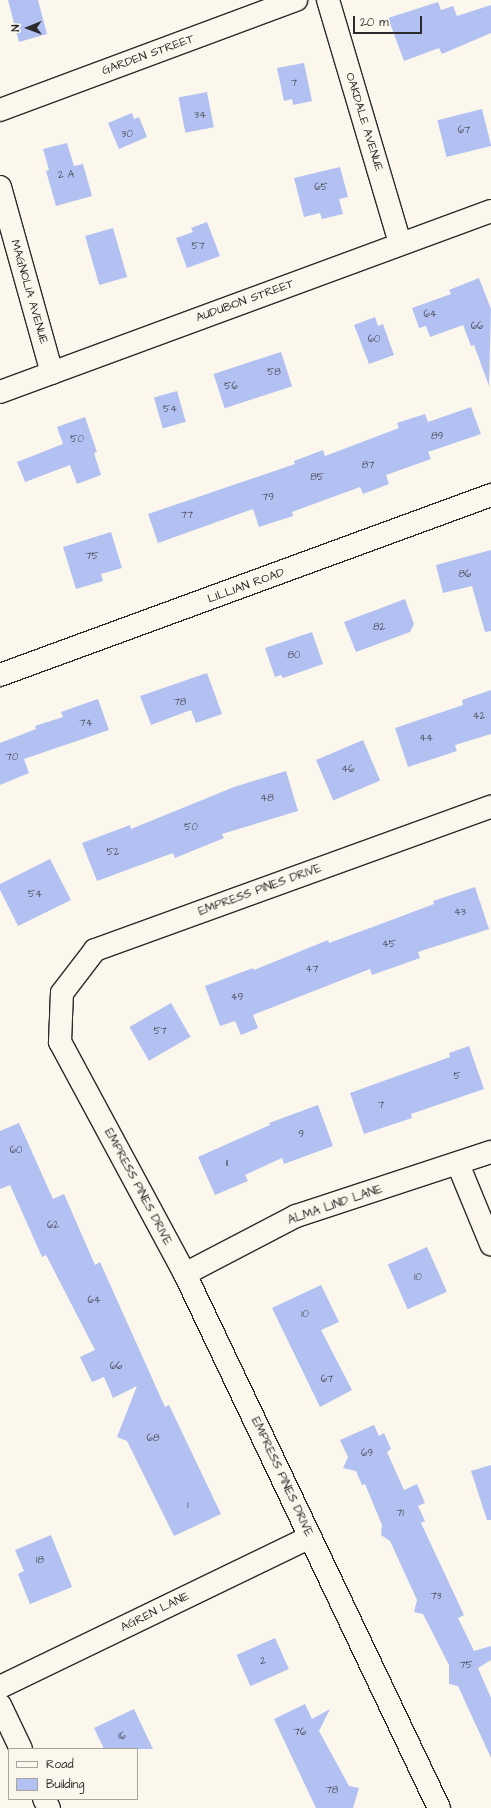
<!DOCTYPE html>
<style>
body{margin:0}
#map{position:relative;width:491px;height:1808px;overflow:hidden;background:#fbf7ec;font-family:"Architects Daughter",sans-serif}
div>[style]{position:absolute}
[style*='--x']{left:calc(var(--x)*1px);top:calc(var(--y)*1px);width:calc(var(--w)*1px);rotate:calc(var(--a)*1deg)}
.building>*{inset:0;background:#b3c1f2;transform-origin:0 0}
.roads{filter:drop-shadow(1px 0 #2b2b2b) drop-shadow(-1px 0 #2b2b2b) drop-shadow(0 1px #2b2b2b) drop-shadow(0 -1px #2b2b2b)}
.minor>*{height:22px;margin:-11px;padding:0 11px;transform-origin:11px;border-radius:11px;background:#fbf7ec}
span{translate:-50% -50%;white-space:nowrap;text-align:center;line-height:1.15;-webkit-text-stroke:3px #fbf7ec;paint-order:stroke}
.number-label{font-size:10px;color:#4d505d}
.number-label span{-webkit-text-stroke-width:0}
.street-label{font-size:12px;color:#2b2b2b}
.legend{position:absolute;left:8px;top:1748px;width:130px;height:52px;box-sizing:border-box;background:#fbf7ec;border:1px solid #a8a59f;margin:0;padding:5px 7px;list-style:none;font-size:12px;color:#2b2b2b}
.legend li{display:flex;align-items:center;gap:8px;height:20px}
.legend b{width:20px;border:1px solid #a8a59f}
.north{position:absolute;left:8px;top:8px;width:40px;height:40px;-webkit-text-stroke:3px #fbf7ec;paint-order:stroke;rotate:269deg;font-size:11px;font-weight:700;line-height:16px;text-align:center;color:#2b2b2b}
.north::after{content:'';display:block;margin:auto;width:14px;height:18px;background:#2b2b2b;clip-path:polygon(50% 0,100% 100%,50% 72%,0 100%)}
.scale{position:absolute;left:353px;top:16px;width:69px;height:18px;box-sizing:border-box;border:2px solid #2b2b2b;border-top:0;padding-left:5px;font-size:12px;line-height:14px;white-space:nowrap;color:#2b2b2b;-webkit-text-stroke:3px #fbf7ec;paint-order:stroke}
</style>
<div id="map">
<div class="building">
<i style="clip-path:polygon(8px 0,38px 0,47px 34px,19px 42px)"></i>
<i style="clip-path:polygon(438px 2px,441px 10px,453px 6px,457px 16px,491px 5px,491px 33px,442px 54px,439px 48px,404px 61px,388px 18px)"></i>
<i style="clip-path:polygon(304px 63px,312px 101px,293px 105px,292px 99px,284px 101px,277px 68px)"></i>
<i style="left:207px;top:92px;width:36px;height:29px;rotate:79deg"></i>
<i style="left:482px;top:109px;width:38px;height:46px;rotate:76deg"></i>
<i style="clip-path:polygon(132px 113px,134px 119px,139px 117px,147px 137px,119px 149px,108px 123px)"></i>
<i style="clip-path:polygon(67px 143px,74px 166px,83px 164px,92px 196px,56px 206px,46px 171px,49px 170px,43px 149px)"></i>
<i style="clip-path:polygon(340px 167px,348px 197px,339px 199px,343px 214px,322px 219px,320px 213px,304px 217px,294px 178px)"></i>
<i style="clip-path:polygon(207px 222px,220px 256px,187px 268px,176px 238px,193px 232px,191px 228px)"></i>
<i style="left:113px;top:228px;width:51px;height:29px;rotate:74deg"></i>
<i style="clip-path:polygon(479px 278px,491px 309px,489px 386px,474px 345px,471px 346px,463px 325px,430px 337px,426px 326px,419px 328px,412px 308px,451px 294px,449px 290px)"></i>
<i style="clip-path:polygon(375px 317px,378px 326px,383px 324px,394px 355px,369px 364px,354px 325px)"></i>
<i style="left:281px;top:352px;width:36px;height:71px;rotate:72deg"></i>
<i style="left:177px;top:391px;width:32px;height:24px;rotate:74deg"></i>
<i style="clip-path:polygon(471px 407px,481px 434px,428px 452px,431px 459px,386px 475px,389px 484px,363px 494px,360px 487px,292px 512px,293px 516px,259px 527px,253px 509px,158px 543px,148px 514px,295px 464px,294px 461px,323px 450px,325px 456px,399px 428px,397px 423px,425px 414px,428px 422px)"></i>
<i style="clip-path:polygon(85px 417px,97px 452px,94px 453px,101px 475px,77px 484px,70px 465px,25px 482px,17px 462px,63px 444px,57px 427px)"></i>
<i style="clip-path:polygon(111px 532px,122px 568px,101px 574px,103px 581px,76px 589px,63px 547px)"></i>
<i style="clip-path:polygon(491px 550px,491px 631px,485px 632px,472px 586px,443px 593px,436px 565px)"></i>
<i style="clip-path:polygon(405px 599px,414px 624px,410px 632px,356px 652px,344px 622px)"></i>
<i style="clip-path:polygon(312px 632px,323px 664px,283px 678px,281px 675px,275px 677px,265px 648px)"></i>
<i style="clip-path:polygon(207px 673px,222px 714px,196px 723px,191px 710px,151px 725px,140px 696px)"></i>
<i style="clip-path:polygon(491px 690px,491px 734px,455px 745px,457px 751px,408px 767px,395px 728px,463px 705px,462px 700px)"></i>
<i style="clip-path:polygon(98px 699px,109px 730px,24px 759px,29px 773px,0 785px,0 743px,36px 729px,35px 726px,63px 717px,61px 712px)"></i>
<i style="left:363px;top:740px;width:44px;height:51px;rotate:67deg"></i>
<i style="clip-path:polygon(286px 771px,298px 811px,222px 834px,224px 838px,175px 858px,173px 853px,97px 881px,82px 843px,130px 825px,131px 829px,234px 787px)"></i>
<i style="clip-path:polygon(50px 859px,71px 900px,18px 926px,0 890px,0 884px)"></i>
<i style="clip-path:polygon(475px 887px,489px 929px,418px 952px,420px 958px,372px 975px,370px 969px,253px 1015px,258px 1028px,241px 1035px,235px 1021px,220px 1026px,205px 986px,253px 968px,254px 970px,328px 940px,329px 943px,378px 925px,434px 904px,433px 901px)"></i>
<i style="left:171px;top:1003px;width:39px;height:48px;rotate:60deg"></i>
<i style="clip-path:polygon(469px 1046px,484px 1089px,411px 1114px,412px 1118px,364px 1134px,350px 1093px,450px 1057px,449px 1053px)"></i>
<i style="clip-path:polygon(318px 1105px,333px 1146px,284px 1164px,282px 1158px,245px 1175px,248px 1181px,215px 1195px,198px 1157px,270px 1125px,269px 1123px)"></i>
<i style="clip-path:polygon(19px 1123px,53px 1199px,64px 1194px,95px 1265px,100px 1262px,165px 1407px,169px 1405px,221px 1514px,174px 1536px,127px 1441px,117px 1437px,137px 1386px,113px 1398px,104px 1377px,92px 1382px,80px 1357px,95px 1350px,46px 1255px,42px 1257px,10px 1185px,0 1189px,0 1131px)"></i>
<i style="left:427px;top:1247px;width:49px;height:43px;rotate:66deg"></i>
<i style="clip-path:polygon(321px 1285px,339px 1322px,321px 1330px,352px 1390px,320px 1407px,272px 1308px)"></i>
<i style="clip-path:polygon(374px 1425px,379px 1436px,384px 1433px,391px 1449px,387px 1452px,404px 1490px,417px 1484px,425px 1503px,418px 1506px,425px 1521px,421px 1523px,464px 1615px,458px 1618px,474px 1651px,491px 1646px,491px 1660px,478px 1668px,491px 1698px,491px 1758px,458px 1686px,449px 1684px,449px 1665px,423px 1614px,414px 1612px,417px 1600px,390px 1541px,381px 1535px,382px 1525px,365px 1484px,362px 1485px,356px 1471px,343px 1468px,348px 1457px,340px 1440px)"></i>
<i style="clip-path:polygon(491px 1465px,491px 1520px,487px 1520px,471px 1471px)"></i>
<i style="clip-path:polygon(51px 1535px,72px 1587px,30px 1604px,18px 1574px,24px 1571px,15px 1550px)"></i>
<i style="left:275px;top:1638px;width:34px;height:42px;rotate:66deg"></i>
<i style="clip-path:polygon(305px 1704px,312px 1719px,330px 1709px,319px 1731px,349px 1786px,359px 1788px,353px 1808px,316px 1808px,281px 1734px,274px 1719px)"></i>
<i style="clip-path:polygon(134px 1709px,153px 1749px,104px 1749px,94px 1728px)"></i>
</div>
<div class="roads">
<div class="minor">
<i style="--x:328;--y:0;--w:253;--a:73.5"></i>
<i style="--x:0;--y:110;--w:316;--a:-20.4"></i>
<i style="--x:0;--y:187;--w:193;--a:74.4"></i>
<i style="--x:0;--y:392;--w:523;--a:-20.24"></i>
<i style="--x:0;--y:675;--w:523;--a:-20.13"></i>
<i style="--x:458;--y:1164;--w:87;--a:67.6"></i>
<i style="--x:185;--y:1274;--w:125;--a:-27.6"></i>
<i style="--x:296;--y:1216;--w:205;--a:-18.2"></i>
<i style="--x:0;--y:1687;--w:344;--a:-25.8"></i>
<i style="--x:0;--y:1705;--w:49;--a:64.5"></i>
<i style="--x:44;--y:1799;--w:10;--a:61"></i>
<i style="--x:439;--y:1808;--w:591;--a:-115.44"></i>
<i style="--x:185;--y:1274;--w:264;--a:-118.3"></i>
<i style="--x:60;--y:1042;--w:49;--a:-87.7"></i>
<i style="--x:62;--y:993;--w:54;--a:-52.5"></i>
<i style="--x:95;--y:950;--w:421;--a:-19.9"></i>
</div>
</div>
<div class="number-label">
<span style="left:294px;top:84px">7</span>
<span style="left:200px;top:116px">34</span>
<span style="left:464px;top:131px">67</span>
<span style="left:127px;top:135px">30</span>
<span style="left:66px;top:176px">2 A</span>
<span style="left:321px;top:188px">65</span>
<span style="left:198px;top:247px">57</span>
<span style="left:430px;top:315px">64</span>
<span style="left:477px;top:327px">66</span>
<span style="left:374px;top:340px">60</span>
<span style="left:274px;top:373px">58</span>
<span style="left:231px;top:387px">56</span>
<span style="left:170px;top:410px">54</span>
<span style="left:437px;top:437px">89</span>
<span style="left:77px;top:440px">50</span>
<span style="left:368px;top:466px">87</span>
<span style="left:317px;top:478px">85</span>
<span style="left:268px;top:498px">79</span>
<span style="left:187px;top:516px">77</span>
<span style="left:92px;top:557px">75</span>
<span style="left:465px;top:575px">86</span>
<span style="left:379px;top:628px">82</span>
<span style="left:294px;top:656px">80</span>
<span style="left:180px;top:703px">78</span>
<span style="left:479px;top:717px">42</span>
<span style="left:86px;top:724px">74</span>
<span style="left:426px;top:739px">44</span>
<span style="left:12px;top:758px">70</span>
<span style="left:348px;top:770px">46</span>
<span style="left:267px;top:799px">48</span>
<span style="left:191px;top:828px">50</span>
<span style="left:113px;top:853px">52</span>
<span style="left:35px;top:895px">54</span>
<span style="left:460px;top:913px">43</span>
<span style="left:389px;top:945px">45</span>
<span style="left:312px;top:970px">47</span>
<span style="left:237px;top:998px">49</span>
<span style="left:160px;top:1032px">57</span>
<span style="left:457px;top:1077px">5</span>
<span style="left:381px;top:1106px">7</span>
<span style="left:301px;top:1135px">9</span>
<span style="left:16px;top:1151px">60</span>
<span style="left:227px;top:1164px">11</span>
<span style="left:53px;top:1226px">62</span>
<span style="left:418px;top:1278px">10</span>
<span style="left:94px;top:1301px">64</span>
<span style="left:305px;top:1315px">10</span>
<span style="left:116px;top:1367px">66</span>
<span style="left:327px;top:1380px">67</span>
<span style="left:153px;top:1439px">68</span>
<span style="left:367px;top:1454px">69</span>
<span style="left:188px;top:1506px">1</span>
<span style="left:400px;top:1514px">71</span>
<span style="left:40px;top:1561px">18</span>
<span style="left:436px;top:1597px">73</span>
<span style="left:263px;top:1662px">2</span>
<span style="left:466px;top:1666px">75</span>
<span style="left:300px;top:1733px">76</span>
<span style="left:122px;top:1737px">16</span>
<span style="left:332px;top:1791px">78</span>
</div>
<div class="street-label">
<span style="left:148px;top:55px;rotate:-20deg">GARDEN STREET</span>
<span style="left:364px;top:122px;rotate:73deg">OAKDALE AVENUE</span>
<span style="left:29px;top:292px;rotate:74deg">MAGNOLIA AVENUE</span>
<span style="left:245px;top:301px;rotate:-20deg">AUDUBON STREET</span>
<span style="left:246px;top:586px;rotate:-20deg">LILLIAN ROAD</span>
<span style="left:260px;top:890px;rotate:-20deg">EMPRESS PINES DRIVE</span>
<span style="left:138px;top:1187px;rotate:62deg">EMPRESS PINES DRIVE</span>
<span style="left:335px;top:1205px;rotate:-19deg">ALMA LIND LANE</span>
<span style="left:282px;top:1477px;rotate:65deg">EMPRESS PINES DRIVE</span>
<span style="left:155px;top:1612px;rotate:-26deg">AGREN LANE</span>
</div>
<ul class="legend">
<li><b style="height:5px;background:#fbf7ec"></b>Road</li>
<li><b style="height:11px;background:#b3c1f2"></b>Building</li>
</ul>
<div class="north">N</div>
<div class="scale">20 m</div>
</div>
